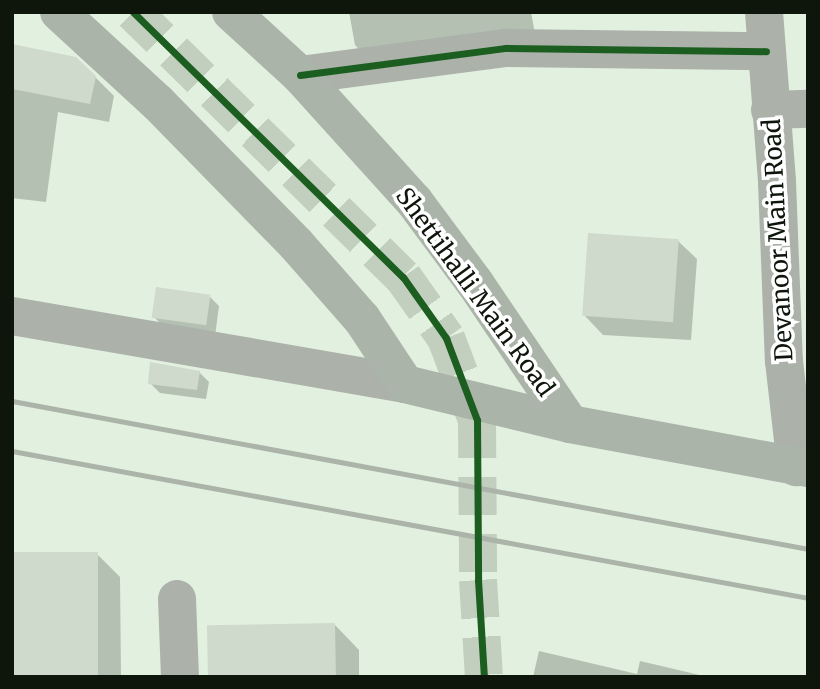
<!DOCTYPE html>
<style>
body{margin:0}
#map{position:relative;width:820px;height:689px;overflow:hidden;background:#e2f0df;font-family:Merriweather,serif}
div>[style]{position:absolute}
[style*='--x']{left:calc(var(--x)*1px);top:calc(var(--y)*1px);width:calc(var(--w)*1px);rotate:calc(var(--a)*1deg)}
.shadow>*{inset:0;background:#0003}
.building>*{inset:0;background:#cfd9cc;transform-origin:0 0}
.minor-tunnel>*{height:38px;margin-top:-19px;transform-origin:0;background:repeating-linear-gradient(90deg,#c2cfbf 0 38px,transparent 0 57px)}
.minor>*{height:38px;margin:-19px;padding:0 19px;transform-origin:19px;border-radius:19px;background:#acb1aa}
.major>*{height:38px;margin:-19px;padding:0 19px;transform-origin:19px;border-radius:19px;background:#abb4a9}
.rail>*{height:5px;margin:-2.5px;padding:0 2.5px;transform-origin:2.5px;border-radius:2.5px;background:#acb4a9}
.cycleway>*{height:7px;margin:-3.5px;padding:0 3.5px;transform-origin:3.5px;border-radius:3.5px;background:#1b5e20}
span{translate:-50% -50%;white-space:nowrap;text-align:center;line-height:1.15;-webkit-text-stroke:7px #fff;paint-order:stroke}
.street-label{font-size:24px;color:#0e160c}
.frame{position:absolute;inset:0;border:14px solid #0e160c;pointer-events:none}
</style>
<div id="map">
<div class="shadow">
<i style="clip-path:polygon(349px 12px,531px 12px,535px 34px,373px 64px,355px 45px)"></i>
<i style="clip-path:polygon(12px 46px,95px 77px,114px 96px,109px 122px,58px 112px,46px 202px,12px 198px)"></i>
<i style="clip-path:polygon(678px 241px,697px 259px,691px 340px,603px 335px,585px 316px)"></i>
<i style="clip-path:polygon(209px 296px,219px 306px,215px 336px,165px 328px,155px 318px)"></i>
<i style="clip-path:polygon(199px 372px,209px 382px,206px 399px,160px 393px,150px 383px)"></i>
<i style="clip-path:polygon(97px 554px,120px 577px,121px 677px,12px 677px)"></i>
<i style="clip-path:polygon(335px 625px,359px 650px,359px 677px,210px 677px)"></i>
<i style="clip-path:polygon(539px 651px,637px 674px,640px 661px,708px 677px,533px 677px)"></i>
</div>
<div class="building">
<i style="clip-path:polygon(12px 44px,76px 57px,96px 76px,90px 104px,12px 89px)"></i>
<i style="left:588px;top:233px;width:91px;height:83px;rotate:4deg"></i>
<i style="left:156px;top:287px;width:55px;height:31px;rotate:8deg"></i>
<i style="clip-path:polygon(150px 362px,200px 371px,197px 390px,148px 384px)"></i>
<i style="left:98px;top:552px;width:125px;height:86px;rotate:90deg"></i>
<i style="left:335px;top:623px;width:54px;height:128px;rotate:89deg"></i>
</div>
<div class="minor-tunnel">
<i style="--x:133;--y:12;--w:378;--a:44.5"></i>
<i style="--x:403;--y:277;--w:75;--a:54.8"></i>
<i style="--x:446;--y:338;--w:88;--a:69.3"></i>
<i style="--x:477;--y:420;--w:160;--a:89.6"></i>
<i style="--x:478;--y:580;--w:97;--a:86.5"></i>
</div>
<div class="minor">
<i style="--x:764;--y:12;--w:170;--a:85.6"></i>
<i style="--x:777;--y:182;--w:179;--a:87.8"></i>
<i style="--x:784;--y:361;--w:107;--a:83.5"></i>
<i style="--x:300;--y:75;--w:208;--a:-7.5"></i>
<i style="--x:506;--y:48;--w:260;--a:0.7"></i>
<i style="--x:770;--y:110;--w:38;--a:-2"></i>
<i style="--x:12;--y:316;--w:399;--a:9.8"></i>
<i style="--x:177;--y:599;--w:78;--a:87.8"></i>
</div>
<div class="major">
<i style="--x:59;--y:12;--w:134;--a:42.6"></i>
<i style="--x:158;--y:103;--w:197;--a:45.6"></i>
<i style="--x:296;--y:244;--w:100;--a:48.7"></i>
<i style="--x:362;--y:319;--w:78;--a:56.5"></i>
<i style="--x:405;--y:384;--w:170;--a:13.6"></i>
<i style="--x:570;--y:424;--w:242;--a:10.5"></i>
<i style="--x:231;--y:12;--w:93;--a:42.4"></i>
<i style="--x:300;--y:75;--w:170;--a:47.9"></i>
<i style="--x:414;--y:201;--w:102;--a:53.4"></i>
<i style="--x:475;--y:283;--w:170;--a:56"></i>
</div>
<div class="rail">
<i style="--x:12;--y:401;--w:810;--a:10.53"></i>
<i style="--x:12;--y:451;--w:809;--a:10.46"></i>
</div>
<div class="cycleway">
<i style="--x:133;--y:12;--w:378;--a:44.5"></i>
<i style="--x:403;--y:277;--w:75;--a:54.8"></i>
<i style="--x:446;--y:338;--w:88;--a:69.3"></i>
<i style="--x:477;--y:420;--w:160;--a:89.6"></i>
<i style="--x:478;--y:580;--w:97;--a:86.5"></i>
<i style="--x:300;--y:75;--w:208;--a:-7.5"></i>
<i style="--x:506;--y:48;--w:260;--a:0.7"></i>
</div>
<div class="street-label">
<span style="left:778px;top:240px;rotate:-93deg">Devanoor Main Road</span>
<span style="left:475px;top:292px;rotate:54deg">Shettihalli Main Road</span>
</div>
<div class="frame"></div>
</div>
